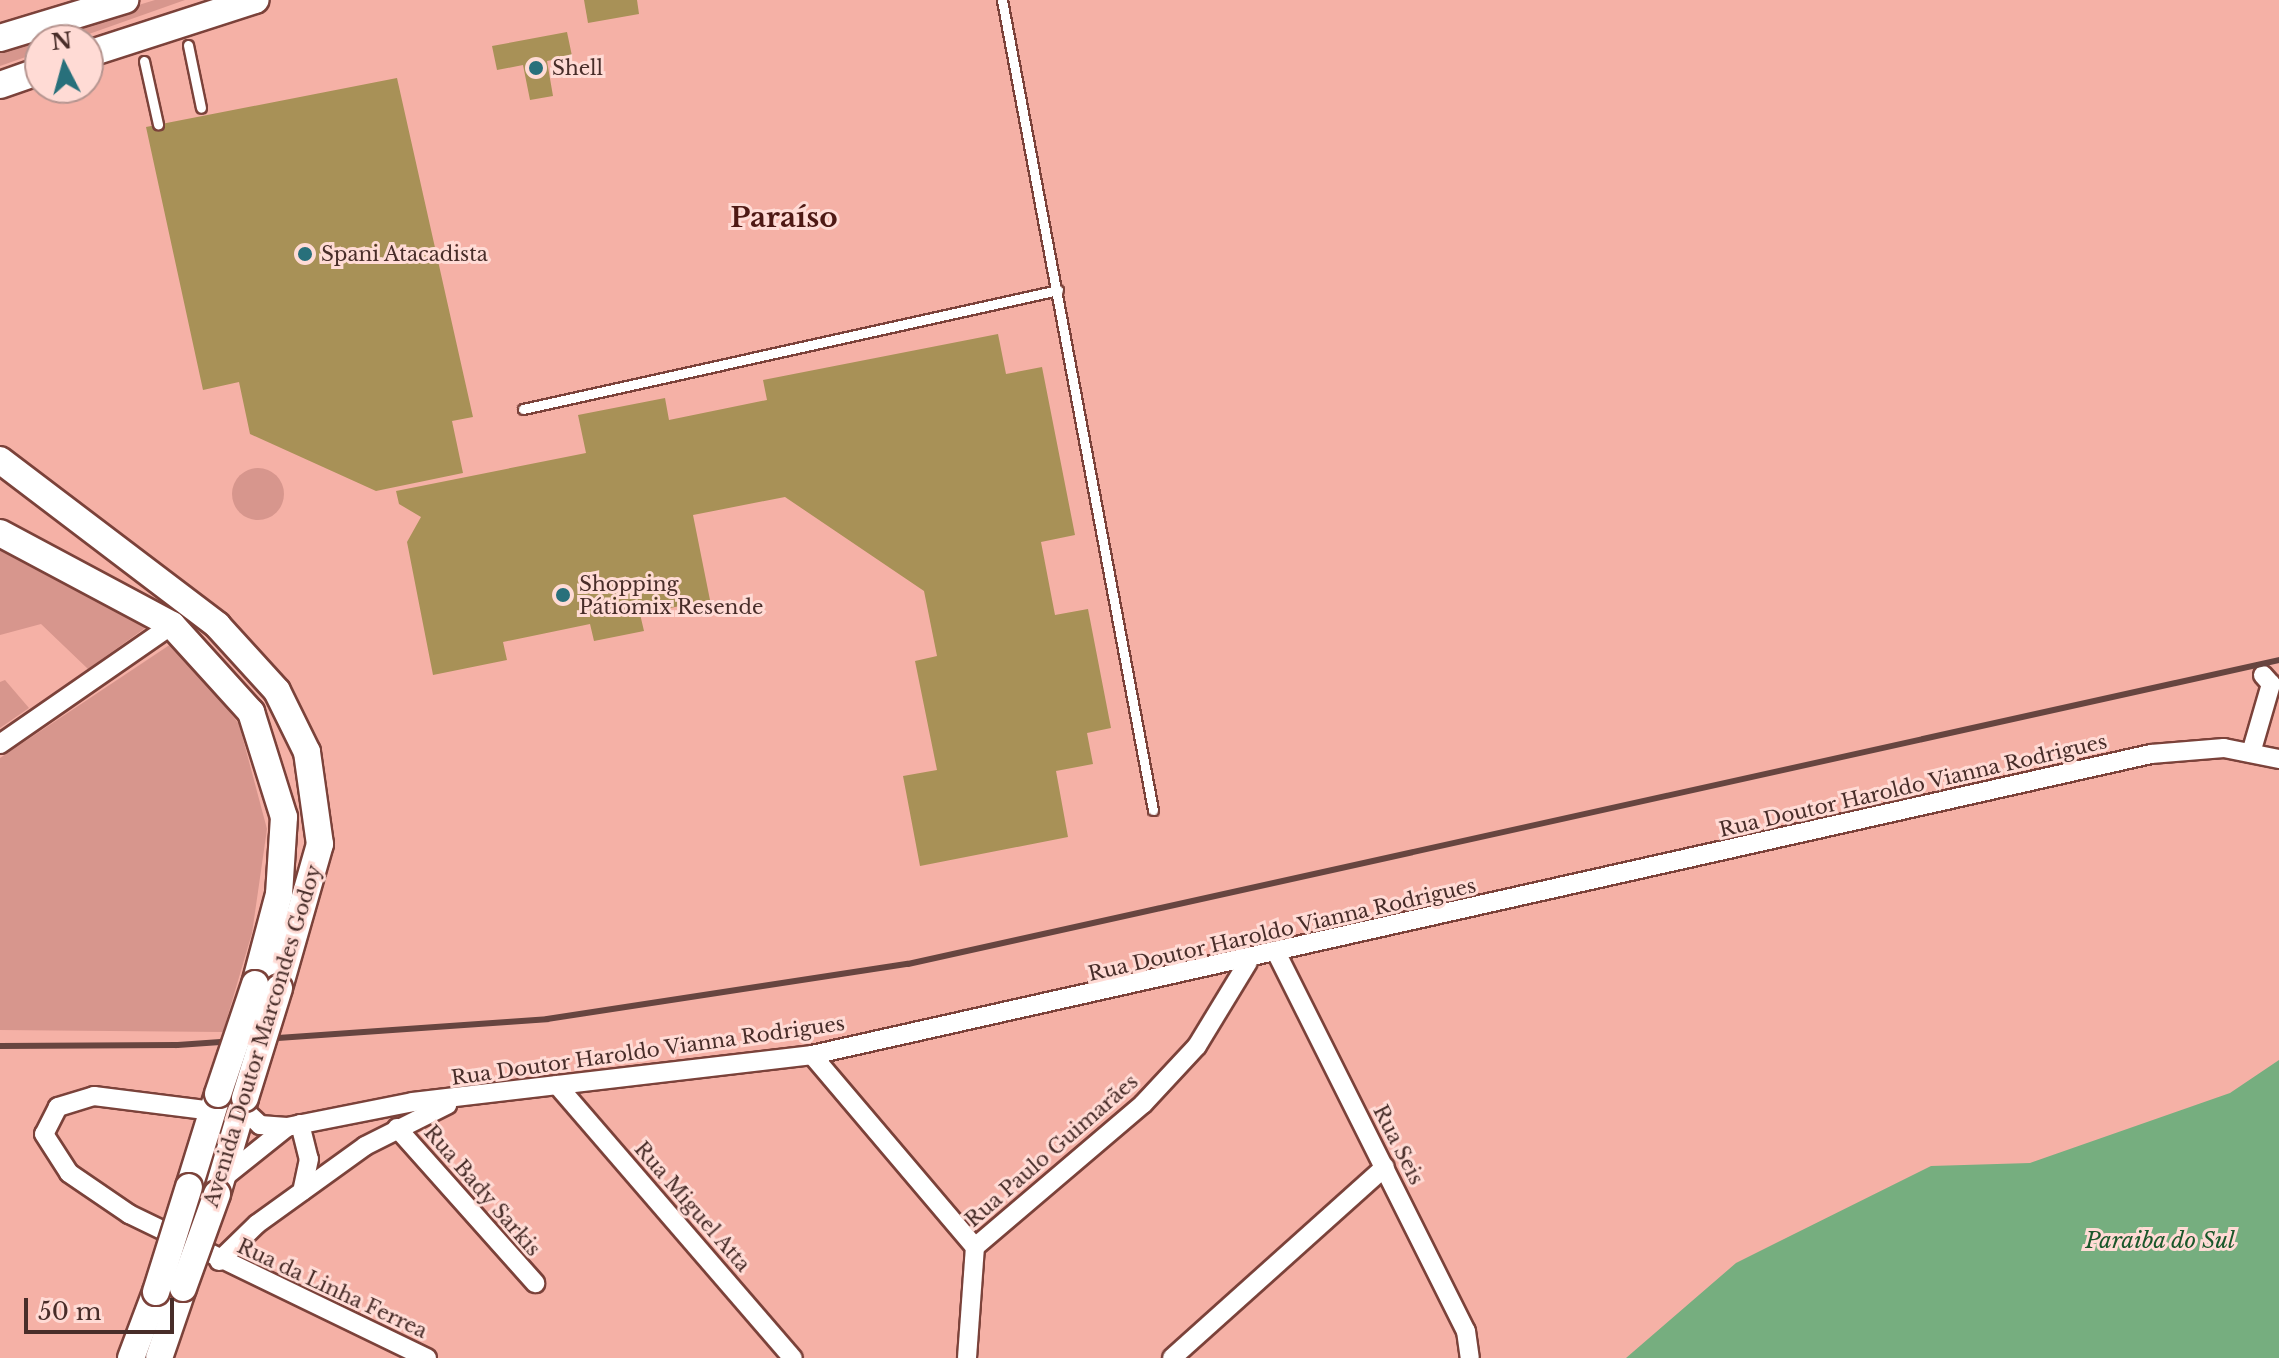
<!DOCTYPE html>
<meta charset="utf-8">
<style>
body{margin:0}
#map{position:relative;width:2279px;height:1358px;overflow:hidden;background:#f5b1a6;font-family:"Libre Baskerville",serif}
div>[style]{position:absolute}
[style*='--x']{left:calc(var(--x)*1px);top:calc(var(--y)*1px);width:calc(var(--w)*1px);rotate:calc(var(--a)*1deg)}
.green>*{inset:0;background:#d7968d}
.round{border-radius:50%}
.water>*{inset:0;background:#76ae7f}
.building>*{inset:0;background:#a89157}
.roads{filter:drop-shadow(2px 0 #7b423a) drop-shadow(-2px 0 #7b423a) drop-shadow(0 2px #7b423a) drop-shadow(0 -2px #7b423a)}
.service>*{height:9px;margin:-4.5px;padding:0 4.5px;transform-origin:4.5px;border-radius:4.5px;background:#fff}
.minor>*{height:18px;margin:-9px;padding:0 9px;transform-origin:9px;border-radius:9px;background:#fff}
.secondary>*{height:26px;margin:-13px;padding:0 13px;transform-origin:13px;border-radius:13px;background:#fff}
.rail>*{height:6px;margin:-3px;padding:0 3px;transform-origin:3px;border-radius:3px;background:#674540}
.bridges{filter:drop-shadow(2px 0 #7b423a) drop-shadow(-2px 0 #7b423a) drop-shadow(0 2px #7b423a) drop-shadow(0 -2px #7b423a)}
.secondary-bridge>*{height:26px;margin:-13px;padding:0 13px;transform-origin:13px;border-radius:13px;background:#fff}
.dots>*{width:22px;height:22px;translate:-50% -50%;box-sizing:border-box;border:4px solid #ffdbd5;border-radius:50%}
span{translate:-50% -50%;white-space:nowrap;text-align:center;line-height:1.15;-webkit-text-stroke:6px #ffdbd5;paint-order:stroke}
.poi-label{font-size:20px;color:#482d29}
.left{translate:0 -50%;text-align:left}
.street-label{font-size:20px;color:#482d29}
.water-label{font-size:22px;color:#1a572a;font-style:italic}
.district-label{font-size:28px;color:#4e1914;font-weight:700}
.north{position:absolute;left:24px;top:24px;width:80px;height:80px;box-sizing:border-box;background:#ffdbd5;border:2px solid #b69590;border-radius:50%;rotate:354deg;font-size:22px;font-weight:700;line-height:32px;text-align:center;color:#482d29}
.north::after{content:'';display:block;margin:auto;width:28px;height:36px;background:#28707b;clip-path:polygon(50% 0,100% 100%,50% 72%,0 100%)}
.scale{position:absolute;left:24px;top:1298px;width:150px;height:36px;box-sizing:border-box;border:4px solid #482d29;border-top:0;padding-left:10px;font-size:24px;line-height:28px;white-space:nowrap;color:#482d29;-webkit-text-stroke:6px #ffdbd5;paint-order:stroke}
</style>
<div id="map">
<div class="green">
<i style="clip-path:polygon(155px 0,185px 0,72px 40px,40px 40px,40px 52px,0 66px,0 47px)"></i>
<i class="round" style="left:232px;top:468px;width:52px;height:52px"></i>
<i style="clip-path:polygon(0 548px,30px 562px,148px 626px,88px 669px,41px 624px,0 635px)"></i>
<i style="clip-path:polygon(174px 642px,239px 724px,267px 829px,252px 933px,223px 1032px,0 1030px,0 758px)"></i>
<i style="clip-path:polygon(5px 680px,29px 708px,0 728px,0 682px)"></i>
</div>
<div class="water">
<i style="clip-path:polygon(2279px 1060px,2279px 1358px,1626px 1358px,1736px 1263px,1931px 1166px,2030px 1163px,2230px 1093px)"></i>
</div>
<div class="building">
<i style="clip-path:polygon(584px 0,637px 0,639px 14px,588px 23px)"></i>
<i style="clip-path:polygon(567px 32px,572px 56px,547px 61px,553px 96px,530px 100px,523px 65px,497px 70px,492px 46px)"></i>
<i style="clip-path:polygon(397px 78px,473px 417px,452px 421px,463px 473px,376px 491px,250px 434px,239px 382px,203px 390px,146px 127px)"></i>
<i style="clip-path:polygon(998px 334px,1006px 374px,1042px 367px,1075px 535px,1041px 542px,1055px 615px,1088px 609px,1111px 728px,1087px 733px,1093px 764px,1056px 771px,1068px 837px,920px 866px,903px 776px,937px 770px,915px 661px,937px 656px,924px 591px,785px 497px,693px 515px,710px 600px,640px 614px,644px 631px,594px 641px,590px 624px,503px 642px,507px 660px,433px 675px,407px 542px,421px 517px,399px 504px,396px 491px,586px 453px,578px 415px,665px 398px,669px 420px,767px 400px,763px 380px)"></i>
</div>
<div class="roads">
<div class="service">
<i style="--x:1002;--y:0;--w:824;--a:79.44"></i>
<i style="--x:188;--y:45;--w:64;--a:78.3"></i>
<i style="--x:144;--y:61;--w:65;--a:77.5"></i>
<i style="--x:523;--y:409;--w:548;--a:-12.54"></i>
</div>
<div class="minor">
<i style="--x:0;--y:744;--w:209;--a:-34.7"></i>
<i style="--x:2251;--y:753;--w:72;--a:-73.8"></i>
<i style="--x:2271;--y:684;--w:12;--a:-132"></i>
<i style="--x:1277;--y:954;--w:422;--a:63.4"></i>
<i style="--x:1466;--y:1331;--w:27;--a:82"></i>
<i style="--x:812;--y:1055;--w:252;--a:49.7"></i>
<i style="--x:975;--y:1247;--w:221;--a:-40.4"></i>
<i style="--x:1143;--y:1104;--w:79;--a:-47"></i>
<i style="--x:1197;--y:1046;--w:98;--a:-58.7"></i>
<i style="--x:557;--y:1085;--w:361;--a:49.2"></i>
<i style="--x:242;--y:1108;--w:25;--a:43"></i>
<i style="--x:260;--y:1125;--w:27;--a:4"></i>
<i style="--x:287;--y:1127;--w:128;--a:-11.2"></i>
<i style="--x:413;--y:1102;--w:402;--a:-6.7"></i>
<i style="--x:812;--y:1055;--w:1372;--a:-12.67"></i>
<i style="--x:2151;--y:754;--w:73;--a:-4.7"></i>
<i style="--x:2224;--y:748;--w:56;--a:11.3"></i>
<i style="--x:213;--y:1111;--w:120;--a:-172.8"></i>
<i style="--x:94;--y:1096;--w:38;--a:163"></i>
<i style="--x:58;--y:1107;--w:30;--a:117"></i>
<i style="--x:44;--y:1134;--w:46;--a:57.3"></i>
<i style="--x:69;--y:1173;--w:73;--a:34.3"></i>
<i style="--x:129;--y:1214;--w:331;--a:25.8"></i>
<i style="--x:300;--y:1124;--w:36;--a:76"></i>
<i style="--x:309;--y:1159;--w:33;--a:102"></i>
<i style="--x:397;--y:1128;--w:208;--a:48.3"></i>
<i style="--x:222;--y:1179;--w:83;--a:-38.7"></i>
<i style="--x:219;--y:1261;--w:53;--a:-44.2"></i>
<i style="--x:257;--y:1224;--w:133;--a:-35.8"></i>
<i style="--x:365;--y:1146;--w:92;--a:-26.6"></i>
<i style="--x:967;--y:1358;--w:111;--a:-85.9"></i>
<i style="--x:1172;--y:1358;--w:286;--a:-41.9"></i>
</div>
<div class="secondary">
<i style="--x:0;--y:38;--w:131;--a:-16.9"></i>
<i style="--x:88;--y:54;--w:176;--a:-17.9"></i>
<i style="--x:0;--y:85;--w:42;--a:-19.3"></i>
<i style="--x:0;--y:460;--w:273;--a:37.2"></i>
<i style="--x:217;--y:625;--w:89;--a:47.7"></i>
<i style="--x:277;--y:691;--w:68;--a:63.8"></i>
<i style="--x:307;--y:752;--w:93;--a:82"></i>
<i style="--x:320;--y:844;--w:150;--a:105.9"></i>
<i style="--x:0;--y:533;--w:195;--a:28.1"></i>
<i style="--x:172;--y:625;--w:118;--a:47.8"></i>
<i style="--x:251;--y:712;--w:110;--a:72.6"></i>
<i style="--x:284;--y:817;--w:77;--a:93.7"></i>
<i style="--x:279;--y:894;--w:93;--a:104.9"></i>
<i style="--x:189;--y:1187;--w:97;--a:-72.7"></i>
<i style="--x:217;--y:1194;--w:100;--a:-73.7"></i>
<i style="--x:131;--y:1358;--w:71;--a:-69.3"></i>
<i style="--x:159;--y:1358;--w:74;--a:-71.1"></i>
</div>
</div>
<div class="rail">
<i style="--x:0;--y:1046;--w:177;--a:-0.3"></i>
<i style="--x:177;--y:1045;--w:371;--a:-4"></i>
<i style="--x:547;--y:1019;--w:365;--a:-8.7"></i>
<i style="--x:908;--y:964;--w:1404;--a:-12.5"></i>
</div>
<div class="bridges">
<div class="secondary-bridge">
<i style="--x:218;--y:1094;--w:116;--a:-71.4"></i>
<i style="--x:245;--y:1098;--w:115;--a:-72.8"></i>
<i style="--x:183;--y:1288;--w:100;--a:-70.1"></i>
<i style="--x:156;--y:1292;--w:110;--a:-72.6"></i>
</div>
</div>
<div class="dots">
<i style="left:536px;top:68px;background:#28707b"></i>
<i style="left:305px;top:254px;background:#28707b"></i>
<i style="left:563px;top:595px;background:#28707b"></i>
</div>
<div class="poi-label">
<span class="left" style="left:552px;top:68px">Shell</span>
<span class="left" style="left:321px;top:254px">Spani Atacadista</span>
<span class="left" style="left:579px;top:596px">Shopping<br>Pátiomix Resende</span>
</div>
<div class="street-label">
<span style="left:1913px;top:786px;rotate:-13deg">Rua Doutor Haroldo Vianna Rodrigues</span>
<span style="left:1282px;top:930px;rotate:-13deg">Rua Doutor Haroldo Vianna Rodrigues</span>
<span style="left:263px;top:1036px;rotate:-73deg">Avenida Doutor Marcondes Godoy</span>
<span style="left:648px;top:1051px;rotate:-8deg">Rua Doutor Haroldo Vianna Rodrigues</span>
<span style="left:1398px;top:1145px;rotate:63deg">Rua Seis</span>
<span style="left:1052px;top:1151px;rotate:-41deg">Rua Paulo Guimarães</span>
<span style="left:482px;top:1191px;rotate:49deg">Rua Bady Sarkis</span>
<span style="left:692px;top:1207px;rotate:49deg">Rua Miguel Atta</span>
<span style="left:332px;top:1289px;rotate:25deg">Rua da Linha Ferrea</span>
</div>
<div class="water-label">
<span style="left:2160px;top:1241px">Paraiba do Sul</span>
</div>
<div class="district-label">
<span style="left:784px;top:218px">Paraíso</span>
</div>
<div class="north">N</div>
<div class="scale">50 m</div>
</div>
